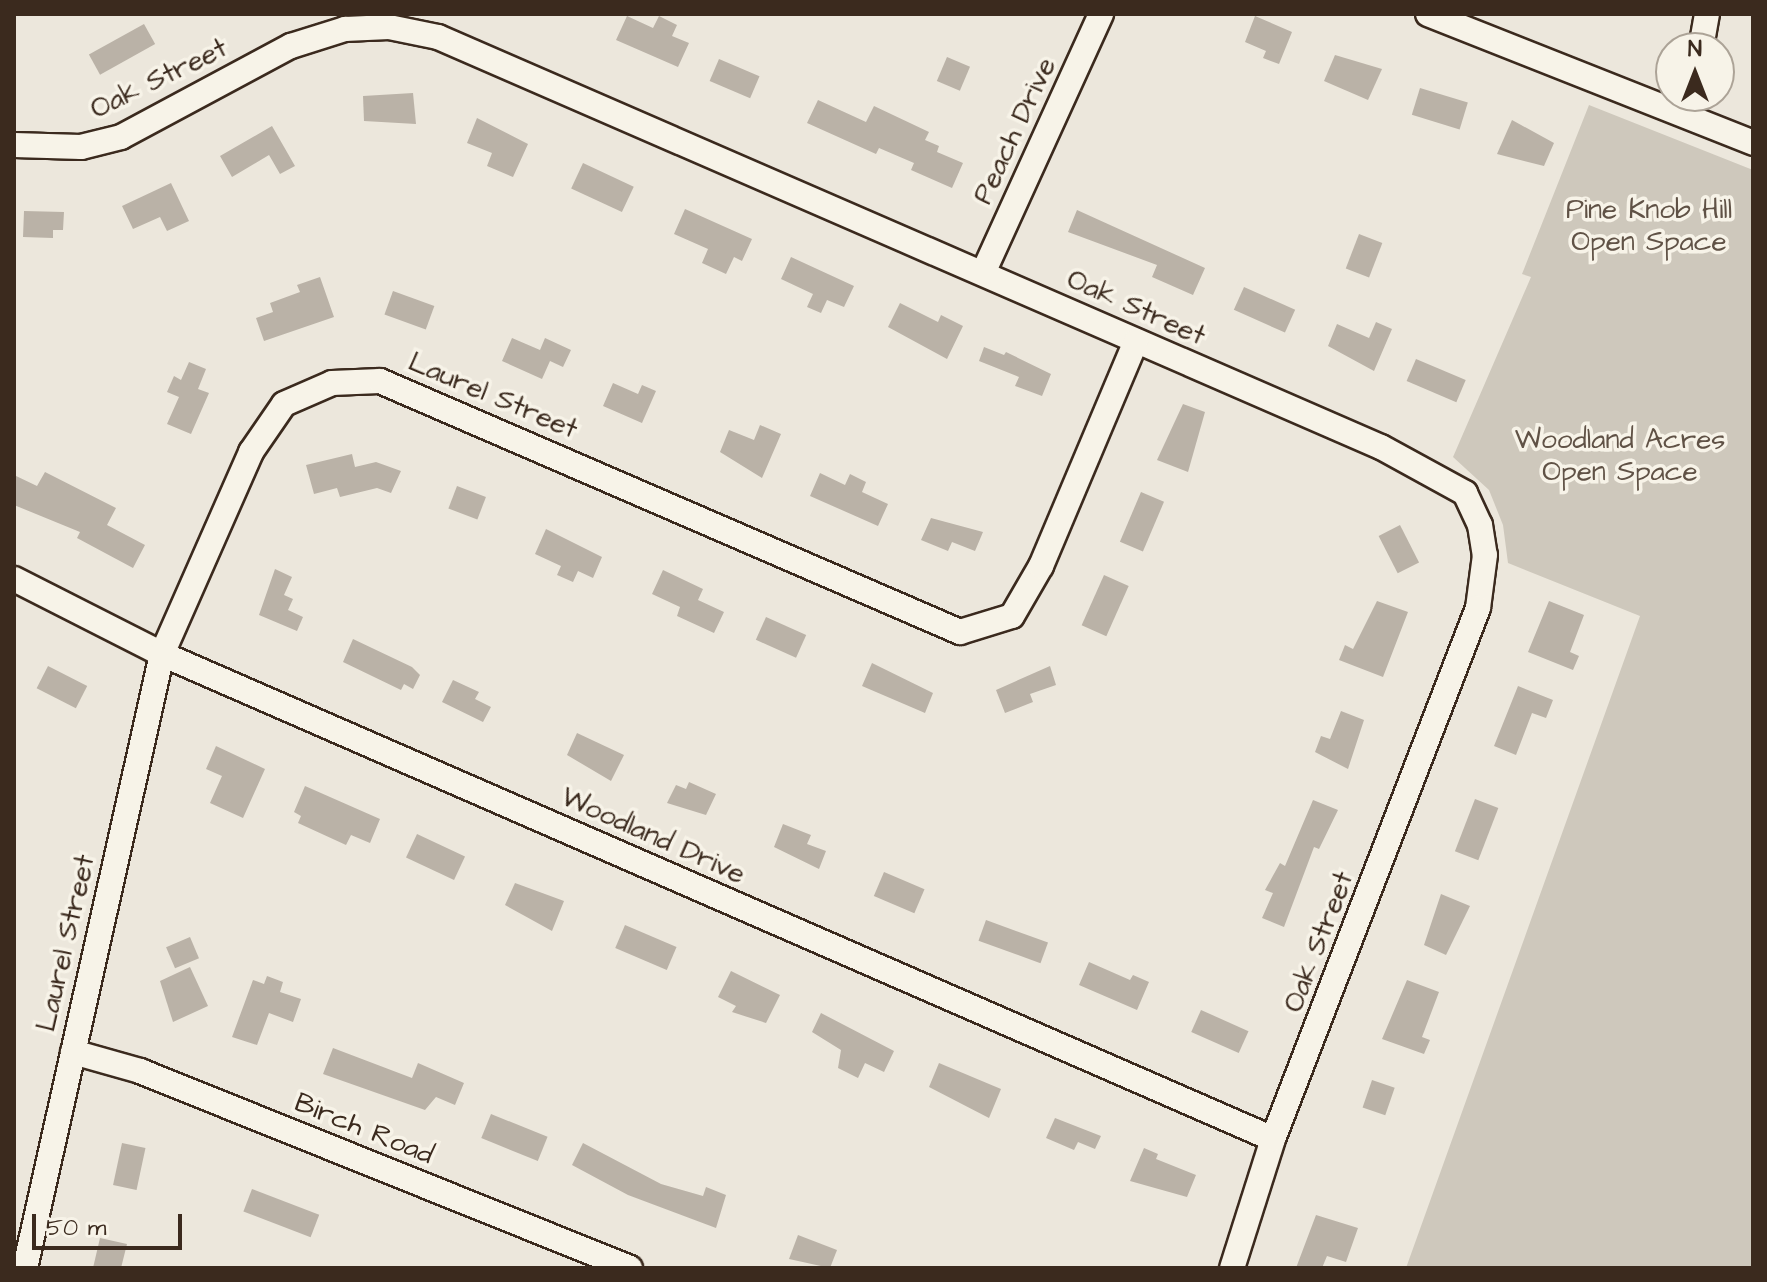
<!DOCTYPE html>
<style>
body{margin:0}
#map{position:relative;width:1767px;height:1282px;overflow:hidden;background:#ece7dc;font-family:"Architects Daughter",sans-serif}
div>[style]{position:absolute}
[style*='--x']{left:calc(var(--x)*1px);top:calc(var(--y)*1px);width:calc(var(--w)*1px);rotate:calc(var(--a)*1deg)}
.green>*{inset:0;background:#cec8bc}
.building>*{inset:0;background:#bab2a7;transform-origin:0 0}
.roads{filter:drop-shadow(2px 0 #3b2a1e) drop-shadow(-2px 0 #3b2a1e) drop-shadow(0 2px #3b2a1e) drop-shadow(0 -2px #3b2a1e)}
.street>*{height:24px;margin:-12px;padding:0 12px;transform-origin:12px;border-radius:12px;background:#f7f3e8}
span{translate:-50% -50%;white-space:nowrap;text-align:center;line-height:1.15;-webkit-text-stroke:7px #f7f3e8;paint-order:stroke}
.street-label{font-size:28px;color:#3b2a1e}
.park-label{font-size:28px;color:#605246}
.frame{position:absolute;inset:0;border:16px solid #3b2a1e;pointer-events:none}
.north{position:absolute;left:1655px;top:32px;width:80px;height:80px;box-sizing:border-box;background:#f7f3e8;border:2px solid #aca397;border-radius:50%;rotate:0deg;font-size:22px;font-weight:700;line-height:32px;text-align:center;color:#3b2a1e}
.north::after{content:'';display:block;margin:auto;width:28px;height:36px;background:#3b2a1e;clip-path:polygon(50% 0,100% 100%,50% 72%,0 100%)}
.scale{position:absolute;left:32px;top:1214px;width:150px;height:36px;box-sizing:border-box;border:4px solid #3b2a1e;border-top:0;padding-left:10px;font-size:24px;line-height:28px;white-space:nowrap;color:#3b2a1e;-webkit-text-stroke:6px #f7f3e8;paint-order:stroke}
</style>
<div id="map">
<div class="green">
<i style="clip-path:polygon(1589px 105px,1753px 170px,1753px 1268px,1406px 1268px,1640px 616px,1508px 563px,1503px 525px,1489px 490px,1453px 457px,1531px 277px,1522px 274px)"></i>
</div>
<div class="building">
<i style="clip-path:polygon(627px 16px,653px 28px,659px 16px,677px 25px,672px 36px,689px 43px,678px 67px,616px 40px)"></i>
<i style="clip-path:polygon(1255px 16px,1292px 32px,1279px 64px,1263px 58px,1266px 51px,1245px 42px)"></i>
<i style="left:144px;top:24px;width:23px;height:63px;rotate:61deg"></i>
<i style="clip-path:polygon(1335px 55px,1382px 69px,1368px 100px,1324px 81px)"></i>
<i style="left:947px;top:57px;width:25px;height:26px;rotate:23deg"></i>
<i style="left:719px;top:59px;width:44px;height:24px;rotate:23deg"></i>
<i style="left:1420px;top:88px;width:50px;height:28px;rotate:17deg"></i>
<i style="clip-path:polygon(413px 93px,416px 124px,364px 121px,363px 96px)"></i>
<i style="clip-path:polygon(818px 100px,866px 122px,874px 106px,929px 132px,925px 140px,939px 146px,937px 152px,963px 163px,952px 188px,911px 170px,914px 163px,879px 148px,876px 154px,807px 123px)"></i>
<i style="clip-path:polygon(477px 118px,528px 144px,513px 177px,487px 166px,492px 153px,467px 143px)"></i>
<i style="clip-path:polygon(1512px 120px,1554px 143px,1544px 166px,1497px 154px)"></i>
<i style="clip-path:polygon(272px 126px,295px 166px,280px 174px,269px 155px,232px 177px,220px 156px)"></i>
<i style="left:583px;top:163px;width:56px;height:28px;rotate:25deg"></i>
<i style="clip-path:polygon(171px 183px,189px 221px,167px 231px,160px 217px,133px 229px,122px 206px)"></i>
<i style="clip-path:polygon(685px 209px,752px 239px,742px 261px,734px 257px,726px 274px,702px 263px,708px 249px,674px 234px)"></i>
<i style="clip-path:polygon(1077px 210px,1205px 268px,1193px 295px,1152px 277px,1157px 265px,1068px 232px)"></i>
<i style="clip-path:polygon(24px 211px,64px 212px,63px 230px,53px 230px,53px 238px,23px 237px)"></i>
<i style="left:1359px;top:234px;width:25px;height:37px;rotate:21deg"></i>
<i style="clip-path:polygon(791px 257px,854px 286px,844px 307px,827px 300px,821px 313px,807px 307px,813px 294px,781px 279px)"></i>
<i style="clip-path:polygon(320px 277px,334px 317px,264px 341px,256px 318px,273px 312px,270px 303px,300px 292px,297px 285px)"></i>
<i style="left:1244px;top:287px;width:56px;height:25px;rotate:24deg"></i>
<i style="left:393px;top:291px;width:44px;height:25px;rotate:20deg"></i>
<i style="clip-path:polygon(900px 303px,938px 322px,941px 315px,963px 326px,947px 359px,888px 327px)"></i>
<i style="clip-path:polygon(1376px 322px,1392px 329px,1374px 371px,1328px 346px,1337px 324px,1369px 338px)"></i>
<i style="clip-path:polygon(512px 338px,540px 350px,545px 338px,571px 350px,563px 367px,550px 361px,542px 379px,502px 361px)"></i>
<i style="clip-path:polygon(984px 347px,1004px 355px,1006px 352px,1051px 374px,1042px 396px,1015px 386px,1019px 377px,979px 361px)"></i>
<i style="left:1416px;top:359px;width:54px;height:24px;rotate:23deg"></i>
<i style="clip-path:polygon(189px 362px,206px 369px,198px 389px,209px 393px,191px 434px,167px 424px,179px 397px,167px 392px,174px 376px,181px 380px)"></i>
<i style="clip-path:polygon(613px 383px,638px 394px,642px 385px,656px 391px,642px 423px,603px 406px)"></i>
<i style="clip-path:polygon(1183px 404px,1205px 412px,1188px 472px,1157px 460px)"></i>
<i style="clip-path:polygon(760px 425px,781px 434px,762px 478px,720px 452px,729px 430px,754px 440px)"></i>
<i style="clip-path:polygon(352px 454px,355px 467px,376px 462px,401px 471px,391px 493px,377px 488px,340px 497px,337px 488px,314px 494px,306px 465px)"></i>
<i style="clip-path:polygon(45px 472px,116px 508px,107px 525px,145px 545px,133px 568px,77px 538px,80px 532px,14px 505px,14px 475px,37px 486px)"></i>
<i style="clip-path:polygon(820px 473px,845px 485px,850px 474px,866px 482px,862px 492px,888px 504px,878px 526px,810px 496px)"></i>
<i style="left:457px;top:486px;width:31px;height:24px;rotate:21deg"></i>
<i style="left:1141px;top:492px;width:25px;height:54px;rotate:23deg"></i>
<i style="clip-path:polygon(931px 518px,983px 532px,975px 551px,952px 542px,948px 551px,921px 540px)"></i>
<i style="left:1400px;top:525px;width:42px;height:24px;rotate:63deg"></i>
<i style="clip-path:polygon(546px 529px,602px 557px,593px 578px,578px 571px,573px 582px,557px 575px,561px 566px,535px 554px)"></i>
<i style="clip-path:polygon(275px 569px,292px 577px,284px 595px,293px 599px,288px 610px,303px 617px,297px 631px,259px 615px)"></i>
<i style="clip-path:polygon(663px 570px,703px 589px,698px 600px,724px 612px,714px 633px,677px 616px,680px 607px,652px 594px)"></i>
<i style="left:1104px;top:575px;width:27px;height:55px;rotate:24deg"></i>
<i style="clip-path:polygon(1377px 601px,1408px 612px,1383px 677px,1339px 660px,1345px 645px,1353px 649px)"></i>
<i style="clip-path:polygon(1549px 601px,1584px 615px,1570px 652px,1579px 656px,1573px 670px,1528px 652px)"></i>
<i style="left:766px;top:617px;width:44px;height:25px;rotate:24deg"></i>
<i style="clip-path:polygon(353px 639px,412px 667px,420px 675px,413px 689px,404px 684px,401px 690px,343px 662px)"></i>
<i style="clip-path:polygon(872px 663px,933px 693px,925px 713px,862px 686px)"></i>
<i style="left:48px;top:666px;width:44px;height:25px;rotate:27deg"></i>
<i style="clip-path:polygon(1050px 666px,1056px 685px,1030px 694px,1033px 702px,1005px 713px,996px 690px)"></i>
<i style="clip-path:polygon(453px 680px,479px 692px,475px 699px,491px 707px,483px 722px,442px 702px)"></i>
<i style="clip-path:polygon(1518px 686px,1553px 700px,1546px 718px,1532px 713px,1516px 755px,1494px 746px)"></i>
<i style="clip-path:polygon(1341px 711px,1364px 720px,1348px 769px,1315px 752px,1321px 736px,1330px 739px)"></i>
<i style="clip-path:polygon(577px 733px,624px 755px,611px 781px,567px 755px)"></i>
<i style="clip-path:polygon(216px 746px,265px 769px,243px 818px,210px 803px,222px 776px,206px 769px)"></i>
<i style="clip-path:polygon(689px 782px,716px 794px,706px 815px,667px 803px,676px 785px,686px 789px)"></i>
<i style="clip-path:polygon(305px 786px,380px 819px,370px 843px,351px 835px,346px 845px,298px 823px,301px 816px,294px 812px)"></i>
<i style="left:1475px;top:799px;width:25px;height:56px;rotate:21deg"></i>
<i style="clip-path:polygon(1313px 800px,1338px 810px,1319px 849px,1314px 847px,1284px 927px,1262px 918px,1273px 893px,1265px 890px,1280px 863px,1285px 866px)"></i>
<i style="clip-path:polygon(783px 824px,811px 835px,807px 844px,826px 851px,819px 869px,774px 847px)"></i>
<i style="left:417px;top:834px;width:53px;height:26px;rotate:25deg"></i>
<i style="left:884px;top:872px;width:44px;height:26px;rotate:23deg"></i>
<i style="clip-path:polygon(515px 883px,564px 901px,552px 931px,505px 905px)"></i>
<i style="clip-path:polygon(1441px 894px,1470px 906px,1446px 955px,1424px 945px)"></i>
<i style="left:986px;top:920px;width:66px;height:22px;rotate:20deg"></i>
<i style="left:625px;top:925px;width:56px;height:25px;rotate:23deg"></i>
<i style="left:190px;top:937px;width:23px;height:26px;rotate:67deg"></i>
<i style="clip-path:polygon(1089px 962px,1130px 980px,1133px 975px,1149px 982px,1137px 1010px,1079px 985px)"></i>
<i style="clip-path:polygon(190px 967px,208px 1006px,173px 1022px,160px 981px)"></i>
<i style="clip-path:polygon(731px 971px,780px 995px,766px 1023px,732px 1012px,736px 1006px,718px 997px)"></i>
<i style="clip-path:polygon(267px 976px,283px 982px,280px 992px,301px 999px,293px 1022px,269px 1013px,257px 1045px,232px 1037px,253px 980px,264px 984px)"></i>
<i style="clip-path:polygon(1407px 980px,1439px 992px,1422px 1037px,1430px 1040px,1424px 1054px,1382px 1039px)"></i>
<i style="left:1201px;top:1010px;width:52px;height:24px;rotate:24deg"></i>
<i style="clip-path:polygon(821px 1013px,894px 1051px,884px 1072px,865px 1063px,858px 1078px,838px 1068px,841px 1050px,812px 1032px)"></i>
<i style="clip-path:polygon(333px 1048px,412px 1078px,418px 1063px,464px 1083px,455px 1105px,436px 1097px,425px 1110px,323px 1074px)"></i>
<i style="clip-path:polygon(939px 1063px,1001px 1089px,989px 1118px,929px 1087px)"></i>
<i style="left:1372px;top:1080px;width:24px;height:29px;rotate:19deg"></i>
<i style="left:491px;top:1114px;width:61px;height:26px;rotate:22deg"></i>
<i style="clip-path:polygon(1055px 1118px,1101px 1136px,1095px 1149px,1078px 1142px,1074px 1150px,1046px 1138px)"></i>
<i style="left:122px;top:1143px;width:24px;height:43px;rotate:12deg"></i>
<i style="clip-path:polygon(583px 1143px,661px 1184px,703px 1196px,706px 1187px,726px 1195px,716px 1228px,628px 1195px,572px 1165px)"></i>
<i style="clip-path:polygon(1144px 1148px,1158px 1154px,1156px 1159px,1196px 1175px,1187px 1197px,1130px 1181px)"></i>
<i style="left:252px;top:1189px;width:72px;height:24px;rotate:21deg"></i>
<i style="clip-path:polygon(1316px 1215px,1358px 1228px,1346px 1262px,1327px 1256px,1322px 1268px,1296px 1268px)"></i>
<i style="clip-path:polygon(798px 1235px,837px 1250px,830px 1268px,789px 1259px)"></i>
<i style="clip-path:polygon(100px 1238px,127px 1244px,121px 1268px,93px 1268px)"></i>
</div>
<div class="roads">
<div class="street">
<i style="--x:1428;--y:14;--w:350;--a:21.6"></i>
<i style="--x:1701;--y:48;--w:35;--a:-80"></i>
<i style="--x:14;--y:145;--w:67;--a:1.7"></i>
<i style="--x:81;--y:147;--w:41;--a:-14"></i>
<i style="--x:121;--y:137;--w:193;--a:-28.2"></i>
<i style="--x:291;--y:46;--w:57;--a:-17.5"></i>
<i style="--x:345;--y:29;--w:44;--a:-2.6"></i>
<i style="--x:389;--y:27;--w:50;--a:11.5"></i>
<i style="--x:438;--y:37;--w:1028;--a:23.5"></i>
<i style="--x:1381;--y:447;--w:96;--a:28.7"></i>
<i style="--x:1465;--y:493;--w:35;--a:65"></i>
<i style="--x:1480;--y:525;--w:30;--a:81"></i>
<i style="--x:1485;--y:555;--w:53;--a:97.5"></i>
<i style="--x:1478;--y:608;--w:569;--a:111.11"></i>
<i style="--x:1273;--y:1139;--w:135;--a:107.6"></i>
<i style="--x:983;--y:273;--w:285;--a:-65.5"></i>
<i style="--x:14;--y:579;--w:166;--a:26.9"></i>
<i style="--x:162;--y:654;--w:1212;--a:23.58"></i>
<i style="--x:73;--y:1052;--w:70;--a:15.8"></i>
<i style="--x:140;--y:1071;--w:528;--a:21.9"></i>
<i style="--x:25;--y:1268;--w:629;--a:-77.42"></i>
<i style="--x:162;--y:654;--w:221;--a:-66.2"></i>
<i style="--x:251;--y:452;--w:58;--a:-55.5"></i>
<i style="--x:284;--y:404;--w:52;--a:-23.6"></i>
<i style="--x:332;--y:383;--w:48;--a:-2.4"></i>
<i style="--x:380;--y:381;--w:632;--a:23.4"></i>
<i style="--x:960;--y:632;--w:54;--a:-17.1"></i>
<i style="--x:1012;--y:616;--w:58;--a:-59.9"></i>
<i style="--x:1041;--y:566;--w:244;--a:-67.1"></i>
</div>
</div>
<div class="street-label">
<span style="left:159px;top:79px;rotate:-26deg">Oak Street</span>
<span style="left:1015px;top:131px;rotate:-65deg">Peach Drive</span>
<span style="left:1136px;top:308px;rotate:24deg">Oak Street</span>
<span style="left:493px;top:396px;rotate:23deg">Laurel Street</span>
<span style="left:653px;top:836px;rotate:24deg">Woodland Drive</span>
<span style="left:1319px;top:942px;rotate:-69deg">Oak Street</span>
<span style="left:66px;top:943px;rotate:-77deg">Laurel Street</span>
<span style="left:364px;top:1129px;rotate:22deg">Birch Road</span>
</div>
<div class="park-label">
<span style="left:1649px;top:226px">Pine Knob Hill<br>Open Space</span>
<span style="left:1620px;top:456px">Woodland Acres<br>Open Space</span>
</div>
<div class="frame"></div>
<div class="north">N</div>
<div class="scale">50 m</div>
</div>
